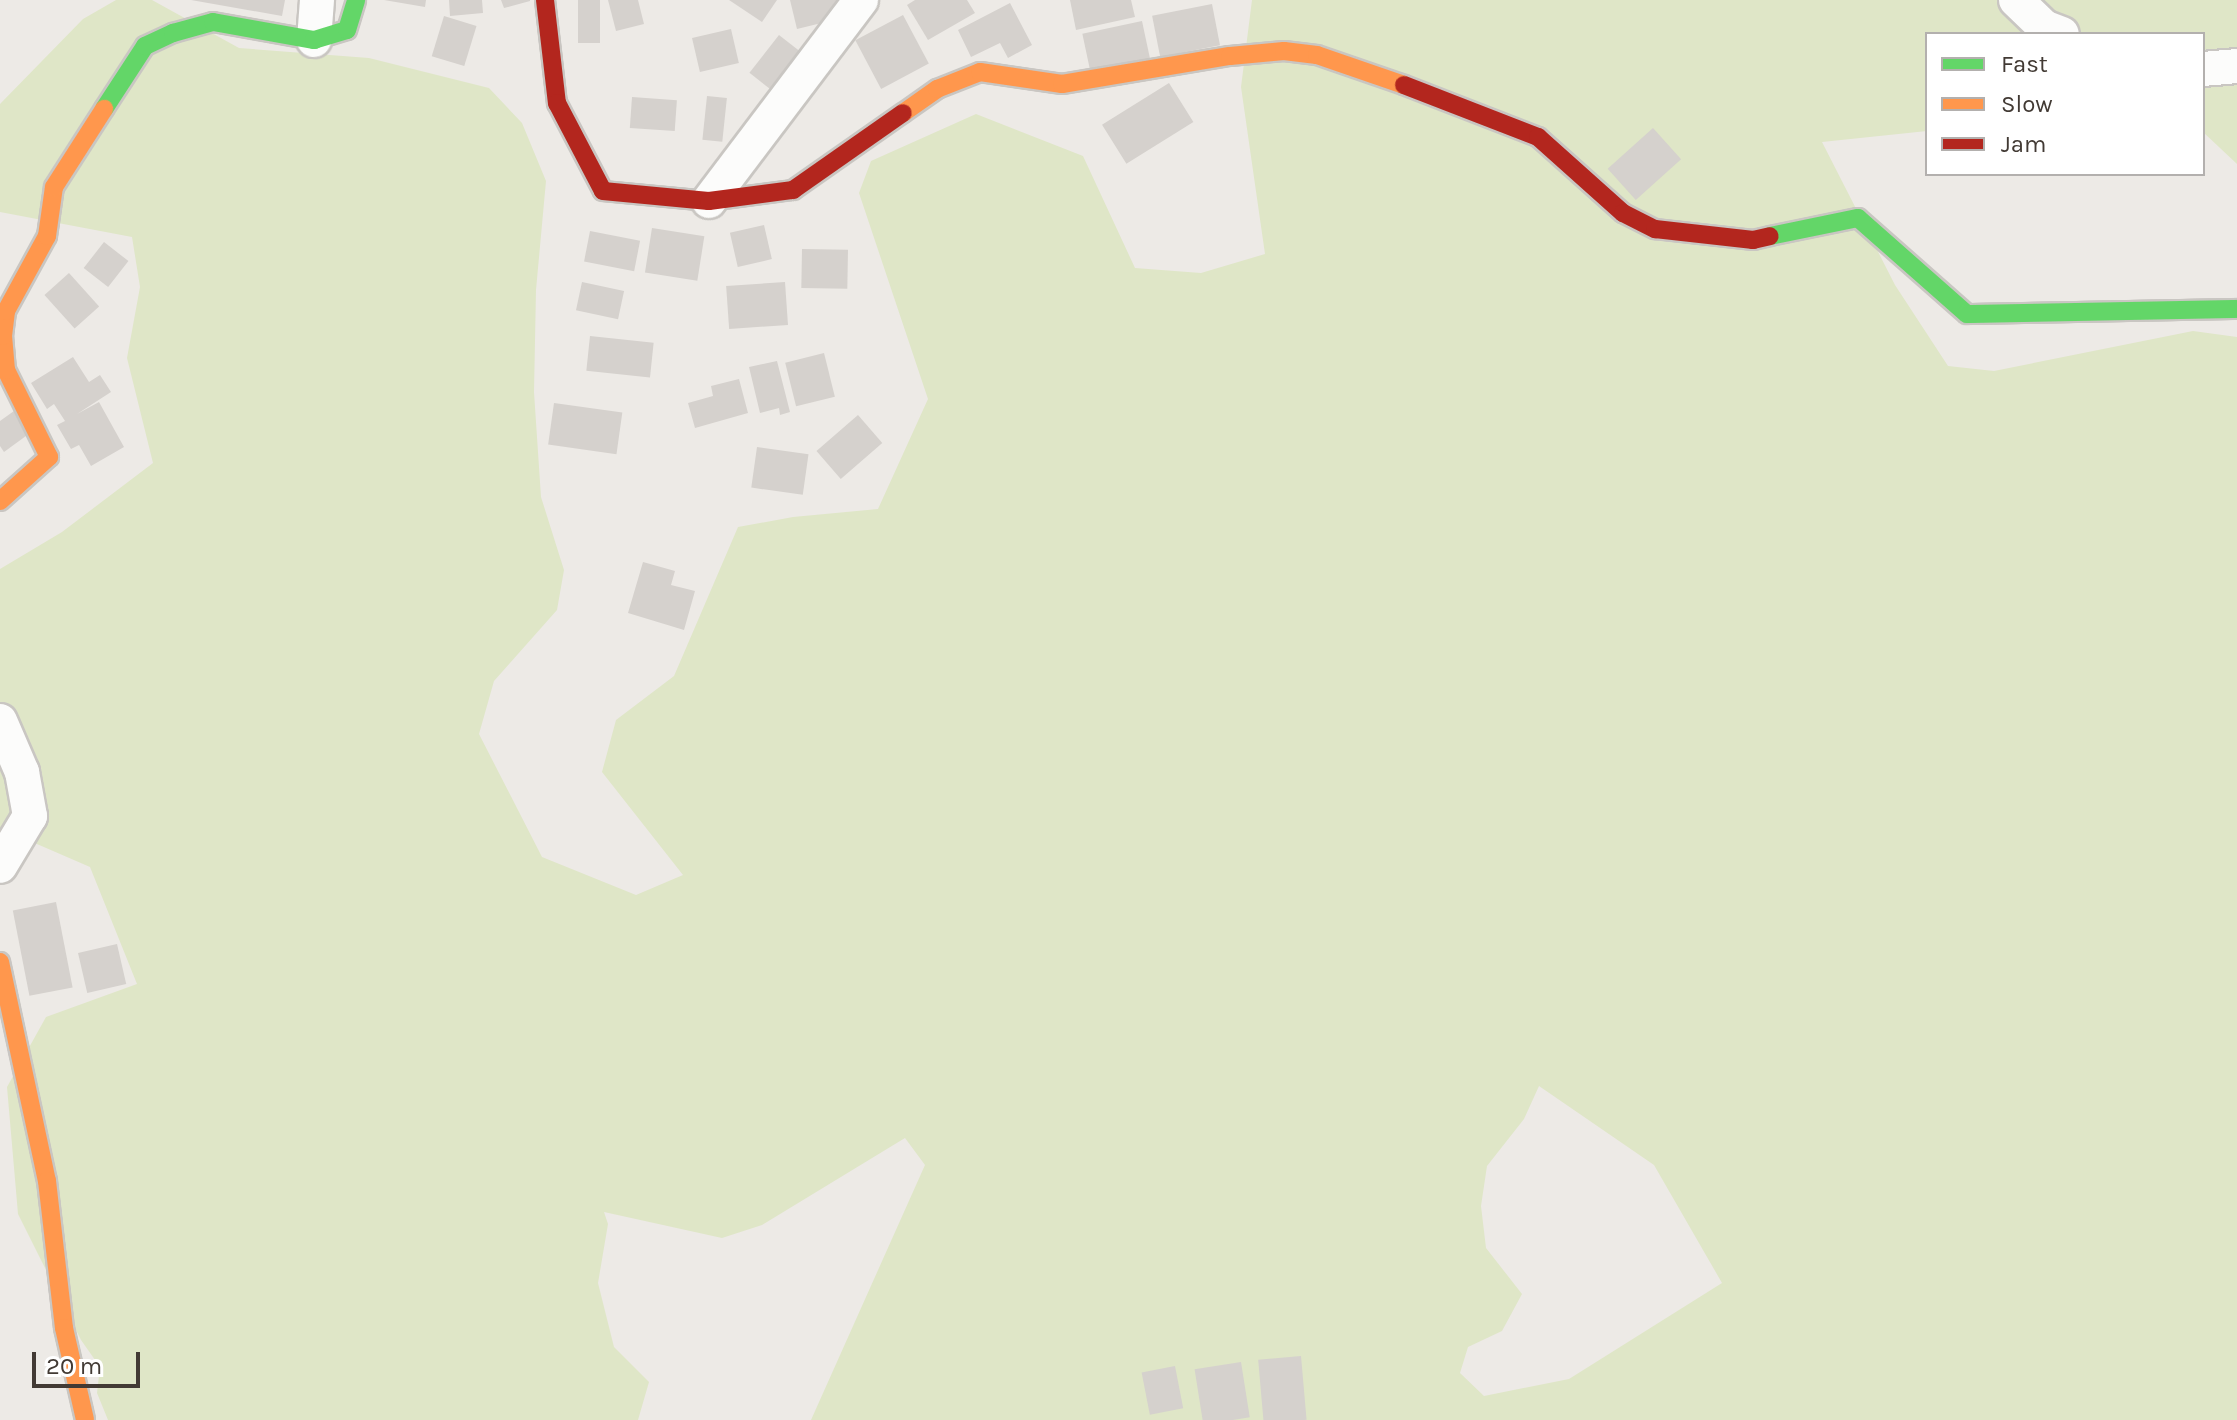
<!DOCTYPE html>
<style>
body{margin:0}
#map{position:relative;width:2237px;height:1420px;overflow:hidden;background:#edeae6;font-family:Karla,sans-serif}
div>[style]{position:absolute}
[style*='--x']{left:calc(var(--x)*1px);top:calc(var(--y)*1px);width:calc(var(--w)*1px);rotate:calc(var(--a)*1deg)}
.green>*{inset:0;background:#dfe6c7}
.building>*{inset:0;background:#d5d1cd;transform-origin:0 0}
.roads{filter:drop-shadow(2px 0 #c9c6c2) drop-shadow(-2px 0 #c9c6c2) drop-shadow(0 2px #c9c6c2) drop-shadow(0 -2px #c9c6c2)}
.street>*{height:34px;margin:-17px;padding:0 17px;transform-origin:17px;border-radius:17px;background:#fcfcfb}
.fast>*{height:18px;margin:-9px;padding:0 9px;transform-origin:9px;border-radius:9px;background:#63d668}
.slow>*{height:18px;margin:-9px;padding:0 9px;transform-origin:9px;border-radius:9px;background:#ff974d}
.jam>*{height:18px;margin:-9px;padding:0 9px;transform-origin:9px;border-radius:9px;background:#b3261e}
span{translate:-50% -50%;white-space:nowrap;text-align:center;line-height:1.15;-webkit-text-stroke:7px #fff;paint-order:stroke}
.legend{position:absolute;left:1925px;top:32px;width:280px;height:144px;box-sizing:border-box;background:#fff;border:2px solid #b3b0ae;margin:0;padding:10px 14px;list-style:none;font-size:24px;color:#423a34}
.legend li{display:flex;align-items:center;gap:16px;height:40px}
.legend b{width:40px;border:2px solid #b3b0ae}
.scale{position:absolute;left:32px;top:1352px;width:108px;height:36px;box-sizing:border-box;border:4px solid #423a34;border-top:0;padding-left:10px;font-size:24px;line-height:28px;white-space:nowrap;color:#423a34;-webkit-text-stroke:6px #fff;paint-order:stroke}
</style>
<div id="map">
<div class="green">
<i style="clip-path:polygon(evenodd,116px 0,152px 0,239px 48px,369px 58px,489px 88px,522px 123px,546px 181px,536px 290px,534px 392px,541px 497px,564px 570px,557px 610px,494px 681px,479px 734px,542px 857px,636px 895px,683px 875px,602px 772px,616px 720px,674px 676px,738px 527px,793px 517px,878px 509px,928px 399px,859px 193px,871px 161px,976px 114px,1083px 156px,1135px 268px,1201px 273px,1265px 254px,1241px 87px,1252px 0,2237px 0,2237px 164px,2203px 132px,2203px 34px,1927px 34px,1927px 131px,1822px 142px,1895px 285px,1948px 366px,1994px 371px,2193px 331px,2237px 337px,2237px 1420px,811px 1420px,925px 1165px,905px 1138px,762px 1225px,722px 1238px,604px 1212px,608px 1224px,598px 1283px,614px 1347px,649px 1382px,638px 1420px,108px 1420px,97px 1393px,100px 1367px,81px 1340px,18px 1214px,7px 1087px,46px 1017px,137px 984px,90px 867px,0 828px,0 569px,62px 532px,153px 463px,127px 358px,140px 287px,132px 237px,0 212px,0 104px,83px 19px,116px 0,1539px 1086px,1654px 1165px,1722px 1283px,1569px 1379px,1484px 1396px,1460px 1373px,1468px 1347px,1502px 1331px,1522px 1294px,1486px 1248px,1481px 1206px,1487px 1166px,1524px 1119px,1539px 1086px)"></i>
</div>
<div class="building">
<i style="clip-path:polygon(191px 0,285px 0,282px 16px)"></i>
<i style="clip-path:polygon(384px 0,426px 0,425px 7px)"></i>
<i style="clip-path:polygon(449px 0,482px 0,483px 13px,450px 16px)"></i>
<i style="clip-path:polygon(501px 0,530px 0,530px 1px,504px 8px)"></i>
<i style="left:578px;top:0;width:22px;height:43px"></i>
<i style="clip-path:polygon(608px 0,638px 0,644px 24px,616px 31px)"></i>
<i style="clip-path:polygon(729px 0,777px 0,762px 22px)"></i>
<i style="clip-path:polygon(790px 0,842px 0,846px 17px,797px 29px)"></i>
<i style="clip-path:polygon(915px 0,967px 0,975px 13px,928px 40px,907px 5px)"></i>
<i style="clip-path:polygon(1070px 0,1131px 0,1135px 17px,1076px 30px)"></i>
<i style="clip-path:polygon(1010px 3px,1032px 45px,1008px 58px,1000px 43px,971px 57px,958px 30px)"></i>
<i style="left:1212px;top:4px;width:42px;height:61px;rotate:79deg"></i>
<i style="left:903px;top:15px;width:55px;height:54px;rotate:62deg"></i>
<i style="left:444px;top:16px;width:34px;height:42px;rotate:17deg"></i>
<i style="left:1142px;top:21px;width:42px;height:61px;rotate:78deg"></i>
<i style="left:731px;top:29px;width:35px;height:40px;rotate:77deg"></i>
<i style="left:779px;top:35px;width:41px;height:48px;rotate:38deg"></i>
<i style="left:1169px;top:83px;width:46px;height:79px;rotate:58deg"></i>
<i style="left:707px;top:96px;width:20px;height:44px;rotate:6deg"></i>
<i style="left:632px;top:97px;width:45px;height:31px;rotate:4deg"></i>
<i style="left:1653px;top:128px;width:42px;height:61px;rotate:48deg"></i>
<i style="left:764px;top:225px;width:35px;height:35px;rotate:77deg"></i>
<i style="left:652px;top:228px;width:53px;height:45px;rotate:9deg"></i>
<i style="left:590px;top:231px;width:51px;height:31px;rotate:11deg"></i>
<i style="left:104px;top:242px;width:31px;height:33px;rotate:38deg"></i>
<i style="left:802px;top:249px;width:46px;height:39px;rotate:1deg"></i>
<i style="left:69px;top:273px;width:45px;height:33px;rotate:48deg"></i>
<i style="left:582px;top:282px;width:43px;height:29px;rotate:12deg"></i>
<i style="left:785px;top:282px;width:43px;height:59px;rotate:86deg"></i>
<i style="left:590px;top:336px;width:64px;height:35px;rotate:6deg"></i>
<i style="left:824px;top:353px;width:45px;height:40px;rotate:76deg"></i>
<i style="clip-path:polygon(73px 357px,89px 382px,100px 375px,111px 392px,77px 414px,99px 402px,124px 447px,91px 466px,79px 445px,71px 449px,57px 425px,65px 421px,54px 404px,47px 409px,31px 383px)"></i>
<i style="clip-path:polygon(777px 361px,790px 412px,780px 415px,779px 408px,760px 413px,749px 367px)"></i>
<i style="clip-path:polygon(739px 379px,748px 413px,695px 428px,688px 403px,713px 396px,711px 386px)"></i>
<i style="left:554px;top:403px;width:69px;height:42px;rotate:8deg"></i>
<i style="clip-path:polygon(14px 411px,30px 433px,4px 452px,0 446px,0 421px)"></i>
<i style="left:858px;top:415px;width:37px;height:55px;rotate:49deg"></i>
<i style="left:757px;top:447px;width:52px;height:41px;rotate:8deg"></i>
<i style="clip-path:polygon(643px 562px,675px 571px,671px 585px,695px 591px,684px 630px,628px 613px)"></i>
<i style="left:56px;top:902px;width:87px;height:44px;rotate:79deg"></i>
<i style="left:117px;top:944px;width:41px;height:40px;rotate:77deg"></i>
<i style="left:1301px;top:1356px;width:64px;height:43px;rotate:85deg"></i>
<i style="left:1241px;top:1362px;width:56px;height:47px;rotate:81deg"></i>
<i style="left:1175px;top:1366px;width:43px;height:34px;rotate:79deg"></i>
</div>
<div class="roads">
<div class="street">
<i style="--x:2016;--y:0;--w:39;--a:44"></i>
<i style="--x:2044;--y:27;--w:19;--a:21"></i>
<i style="--x:314;--y:40;--w:40;--a:-85.7"></i>
<i style="--x:2203;--y:69;--w:34;--a:-5"></i>
<i style="--x:709;--y:201;--w:252;--a:-52.9"></i>
<i style="--x:0;--y:721;--w:56;--a:66.7"></i>
<i style="--x:22;--y:772;--w:45;--a:79.7"></i>
<i style="--x:30;--y:816;--w:58;--a:121"></i>
</div>
<div class="fast">
<i style="--x:104;--y:109;--w:75;--a:-56.9"></i>
<i style="--x:145;--y:46;--w:31;--a:-25"></i>
<i style="--x:173;--y:33;--w:41;--a:-15.4"></i>
<i style="--x:213;--y:22;--w:103;--a:10.1"></i>
<i style="--x:314;--y:40;--w:34;--a:-17"></i>
<i style="--x:347;--y:30;--w:31;--a:-73"></i>
<i style="--x:1770;--y:236;--w:90;--a:-11.6"></i>
<i style="--x:1858;--y:218;--w:145;--a:41.4"></i>
<i style="--x:1967;--y:314;--w:270;--a:-1.1"></i>
</div>
<div class="slow">
<i style="--x:903;--y:113;--w:42;--a:-35.2"></i>
<i style="--x:937;--y:89;--w:46;--a:-21.6"></i>
<i style="--x:980;--y:72;--w:83;--a:8.3"></i>
<i style="--x:1062;--y:84;--w:170;--a:-9.5"></i>
<i style="--x:1230;--y:56;--w:54;--a:-5.3"></i>
<i style="--x:1284;--y:51;--w:33;--a:7"></i>
<i style="--x:1317;--y:55;--w:92;--a:19"></i>
<i style="--x:0;--y:501;--w:66;--a:-41.9"></i>
<i style="--x:49;--y:457;--w:97;--a:-116.3"></i>
<i style="--x:6;--y:370;--w:34;--a:-95"></i>
<i style="--x:3;--y:336;--w:25;--a:-83"></i>
<i style="--x:6;--y:311;--w:85;--a:-61.3"></i>
<i style="--x:47;--y:236;--w:49;--a:-81.9"></i>
<i style="--x:54;--y:187;--w:93;--a:-57.3"></i>
<i style="--x:0;--y:962;--w:224;--a:77.9"></i>
<i style="--x:47;--y:1181;--w:148;--a:83.4"></i>
<i style="--x:64;--y:1328;--w:94;--a:77.1"></i>
</div>
<div class="jam">
<i style="--x:545;--y:0;--w:104;--a:83.4"></i>
<i style="--x:557;--y:103;--w:99;--a:62.4"></i>
<i style="--x:603;--y:191;--w:106;--a:5.4"></i>
<i style="--x:709;--y:201;--w:85;--a:-7.5"></i>
<i style="--x:793;--y:190;--w:134;--a:-35"></i>
<i style="--x:1404;--y:85;--w:144;--a:21.2"></i>
<i style="--x:1538;--y:137;--w:114;--a:41.8"></i>
<i style="--x:1623;--y:213;--w:36;--a:27"></i>
<i style="--x:1655;--y:229;--w:99;--a:6.4"></i>
<i style="--x:1753;--y:240;--w:17;--a:-13"></i>
</div>
</div>
<ul class="legend">
<li><b style="height:10px;background:#63d668"></b>Fast</li>
<li><b style="height:10px;background:#ff974d"></b>Slow</li>
<li><b style="height:10px;background:#b3261e"></b>Jam</li>
</ul>
<div class="scale">20 m</div>
</div>
